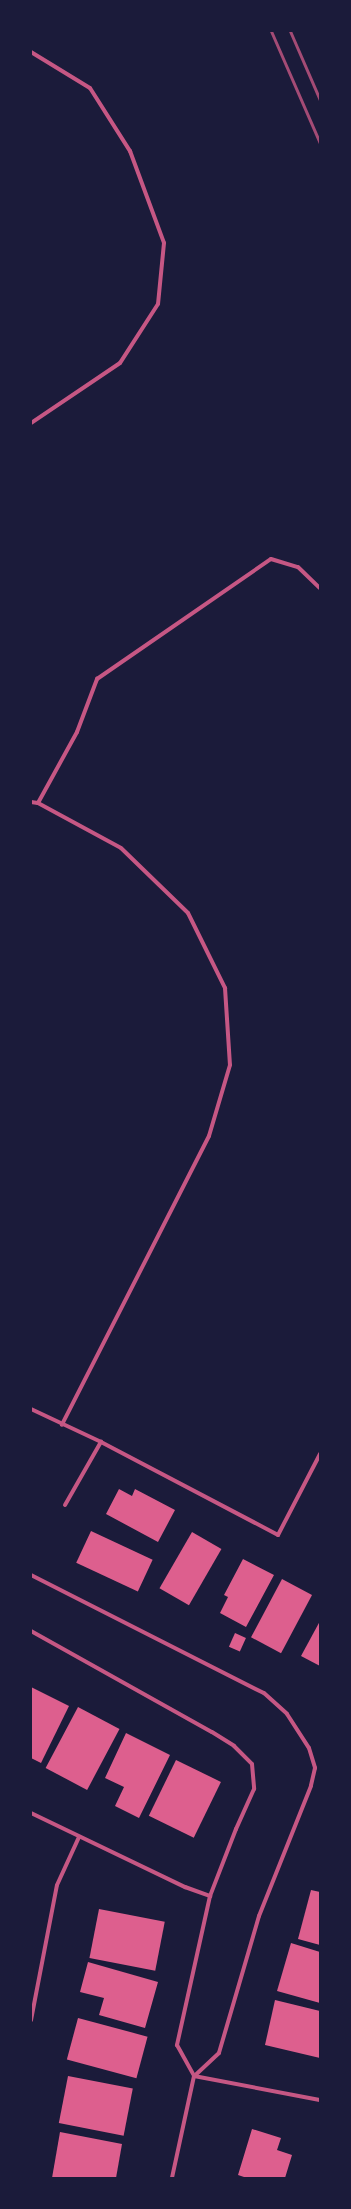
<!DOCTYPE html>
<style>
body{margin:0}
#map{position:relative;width:351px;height:2209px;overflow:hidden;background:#1b1b3a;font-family:"PT Sans",sans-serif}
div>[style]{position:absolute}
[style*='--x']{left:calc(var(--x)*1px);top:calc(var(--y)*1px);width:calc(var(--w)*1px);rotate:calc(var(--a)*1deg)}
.building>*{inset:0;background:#dd5f8e;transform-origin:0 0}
.minor>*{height:4px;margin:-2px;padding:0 2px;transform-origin:2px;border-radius:2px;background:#c65784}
.rail>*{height:3px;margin:-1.5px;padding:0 1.5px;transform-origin:1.5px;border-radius:1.5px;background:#a44b75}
span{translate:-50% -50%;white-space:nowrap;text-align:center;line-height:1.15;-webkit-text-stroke:4px #1b1b3a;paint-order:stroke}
.frame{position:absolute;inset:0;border:32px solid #1b1b3a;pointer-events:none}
</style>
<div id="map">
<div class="building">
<i style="clip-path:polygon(119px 1489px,132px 1496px,135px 1489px,175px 1510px,158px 1542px,106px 1514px)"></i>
<i style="left:91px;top:1531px;width:68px;height:35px;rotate:25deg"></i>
<i style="left:192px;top:1532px;width:34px;height:65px;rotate:30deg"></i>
<i style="clip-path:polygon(243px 1559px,274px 1575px,246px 1627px,220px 1613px,228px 1597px,224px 1595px)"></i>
<i style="left:282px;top:1579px;width:34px;height:66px;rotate:28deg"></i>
<i style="clip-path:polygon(320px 1621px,320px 1666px,301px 1656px)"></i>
<i style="left:235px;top:1633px;width:12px;height:15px;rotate:24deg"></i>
<i style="clip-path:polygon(31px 1687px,69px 1706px,41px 1763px,31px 1758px)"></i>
<i style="left:78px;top:1707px;width:47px;height:69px;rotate:28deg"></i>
<i style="clip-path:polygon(126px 1733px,170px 1755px,139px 1818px,115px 1806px,124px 1787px,105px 1778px)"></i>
<i style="left:176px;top:1760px;width:50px;height:62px;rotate:26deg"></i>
<i style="clip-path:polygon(311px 1890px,320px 1892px,320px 1945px,298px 1939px)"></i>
<i style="left:99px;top:1909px;width:67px;height:50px;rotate:11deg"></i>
<i style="clip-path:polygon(291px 1943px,320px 1952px,320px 2003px,277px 1991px)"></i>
<i style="clip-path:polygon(88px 1962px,158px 1982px,145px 2028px,99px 2015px,104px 1998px,80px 1992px)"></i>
<i style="clip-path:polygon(275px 2000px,320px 2011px,320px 2058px,265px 2045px)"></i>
<i style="left:78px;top:2018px;width:72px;height:43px;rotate:15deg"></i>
<i style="left:68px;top:2076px;width:66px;height:48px;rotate:11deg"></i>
<i style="clip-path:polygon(252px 2129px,281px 2138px,277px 2150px,292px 2155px,285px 2178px,247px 2178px,238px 2175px)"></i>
<i style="clip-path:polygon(60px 2132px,122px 2144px,116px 2178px,52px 2178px)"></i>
</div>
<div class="minor">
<i style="--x:31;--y:52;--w:69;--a:31.4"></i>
<i style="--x:90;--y:88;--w:75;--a:57.6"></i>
<i style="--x:130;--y:151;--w:98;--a:69.7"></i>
<i style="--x:164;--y:243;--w:61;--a:95.6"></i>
<i style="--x:158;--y:304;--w:70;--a:122.8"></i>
<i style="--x:120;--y:363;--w:107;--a:146"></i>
<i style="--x:31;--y:802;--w:7;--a:8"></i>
<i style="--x:38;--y:803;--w:94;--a:28.5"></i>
<i style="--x:121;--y:848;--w:93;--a:44.1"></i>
<i style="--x:188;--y:913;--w:84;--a:63.7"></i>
<i style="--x:225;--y:988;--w:77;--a:86.3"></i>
<i style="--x:230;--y:1065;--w:74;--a:106.5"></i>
<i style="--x:209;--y:1136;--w:324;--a:117"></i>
<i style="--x:38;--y:803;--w:81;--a:-61.2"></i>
<i style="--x:77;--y:732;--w:57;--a:-69.3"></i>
<i style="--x:97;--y:679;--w:211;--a:-34.6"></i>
<i style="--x:271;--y:559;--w:28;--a:17"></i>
<i style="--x:298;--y:567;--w:30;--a:44"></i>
<i style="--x:31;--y:1409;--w:77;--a:25.2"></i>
<i style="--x:101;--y:1442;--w:200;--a:27.7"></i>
<i style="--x:278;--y:1535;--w:91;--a:-62.6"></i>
<i style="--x:65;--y:1505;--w:73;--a:-60.3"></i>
<i style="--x:31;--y:1575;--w:261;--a:26.9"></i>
<i style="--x:264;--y:1693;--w:31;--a:42"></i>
<i style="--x:287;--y:1714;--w:40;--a:57.1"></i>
<i style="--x:309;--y:1748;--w:21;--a:73"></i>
<i style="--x:315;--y:1768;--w:18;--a:103"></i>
<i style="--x:311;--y:1786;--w:140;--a:111.8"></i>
<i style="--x:259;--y:1916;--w:143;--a:106.3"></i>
<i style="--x:219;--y:2053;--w:34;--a:137"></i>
<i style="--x:194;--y:2076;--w:104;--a:102.2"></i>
<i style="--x:31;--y:1631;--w:207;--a:29.2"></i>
<i style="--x:212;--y:1732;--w:26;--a:32"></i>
<i style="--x:234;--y:1746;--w:25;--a:45"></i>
<i style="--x:252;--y:1764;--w:25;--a:85"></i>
<i style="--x:254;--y:1789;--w:44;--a:114.2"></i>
<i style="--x:236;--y:1829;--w:72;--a:111.2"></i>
<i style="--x:210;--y:1896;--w:153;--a:102.5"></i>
<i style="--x:177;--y:2045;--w:35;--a:61"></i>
<i style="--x:31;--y:1813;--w:171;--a:25.7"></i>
<i style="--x:185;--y:1887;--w:27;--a:20"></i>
<i style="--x:31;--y:2020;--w:137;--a:-79.1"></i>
<i style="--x:57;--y:1885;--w:53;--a:-65.4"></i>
<i style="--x:194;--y:2076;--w:128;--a:10.8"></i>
</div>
<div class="rail">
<i style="--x:271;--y:31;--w:122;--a:66.4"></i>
<i style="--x:290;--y:31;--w:75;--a:66.5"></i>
</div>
<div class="frame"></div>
</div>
